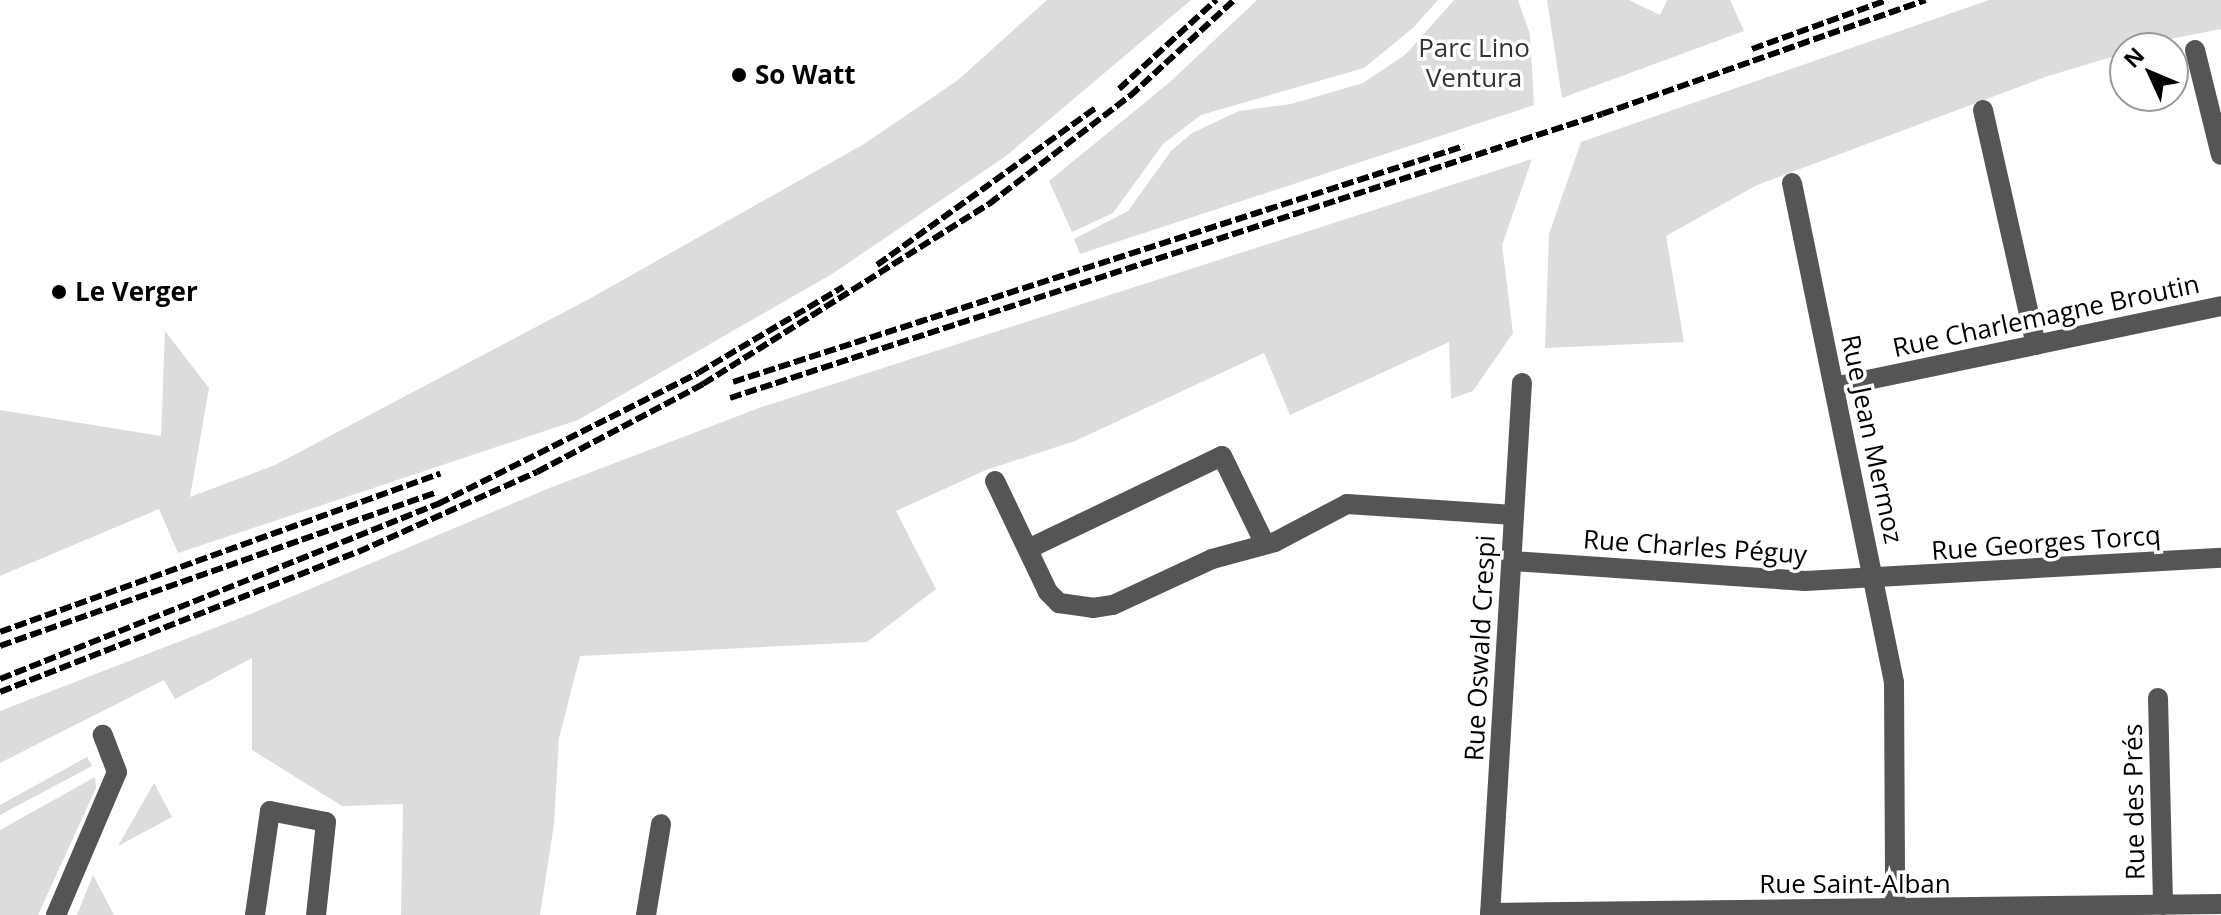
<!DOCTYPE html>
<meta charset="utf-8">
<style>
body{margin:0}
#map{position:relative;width:2221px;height:915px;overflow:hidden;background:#fff;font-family:"Open Sans",sans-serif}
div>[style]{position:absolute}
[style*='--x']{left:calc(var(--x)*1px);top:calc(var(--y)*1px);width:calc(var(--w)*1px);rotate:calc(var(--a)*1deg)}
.green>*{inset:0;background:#dcdcdc}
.minor>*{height:20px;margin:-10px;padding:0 10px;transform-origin:10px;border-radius:10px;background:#555}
.rail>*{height:6px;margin-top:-3px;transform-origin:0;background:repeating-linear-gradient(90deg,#000 0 12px,transparent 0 16px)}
.dots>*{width:22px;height:22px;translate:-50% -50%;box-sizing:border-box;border:4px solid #fff;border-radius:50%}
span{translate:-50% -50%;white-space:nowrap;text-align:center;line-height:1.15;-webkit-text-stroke:7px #fff;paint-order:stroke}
.park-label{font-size:26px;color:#333}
.poi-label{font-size:26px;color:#000;font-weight:700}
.left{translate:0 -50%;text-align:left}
.street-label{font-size:26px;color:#000}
.north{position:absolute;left:2109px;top:32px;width:80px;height:80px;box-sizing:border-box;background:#fff;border:2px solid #999;border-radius:50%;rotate:314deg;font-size:22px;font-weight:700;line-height:32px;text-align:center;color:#000}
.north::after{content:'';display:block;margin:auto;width:28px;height:36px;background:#000;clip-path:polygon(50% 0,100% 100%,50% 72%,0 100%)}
</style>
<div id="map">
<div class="green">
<i style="clip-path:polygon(1047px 0,1191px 0,1006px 156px,832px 274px,578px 420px,178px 553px,159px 509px,0 576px,0 410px,161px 436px,165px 331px,209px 388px,190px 497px,275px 465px,589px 299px,864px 144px,958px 80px)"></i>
<i style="clip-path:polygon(1257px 0,1438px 0,1413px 28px,1364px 68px,1201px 115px,1163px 144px,1113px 213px,1072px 232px,1049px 181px,1170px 82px)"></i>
<i style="clip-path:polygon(1454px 0,1518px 0,1530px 34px,1534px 105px,1080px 254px,1074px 239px,1128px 211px,1171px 151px,1192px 133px,1239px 111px,1291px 104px,1363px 83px,1406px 54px)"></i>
<i style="clip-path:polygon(1629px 0,1660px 15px,1667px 0,1730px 0,1744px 31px,1562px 98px,1547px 0)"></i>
<i style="clip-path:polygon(1989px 0,2221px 0,2221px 29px,2125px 48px,2125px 53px,2045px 77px,1757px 185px,1666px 236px,1684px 342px,1545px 348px,1549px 234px,1581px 142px)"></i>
<i style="clip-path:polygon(1532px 159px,1502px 245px,1513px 333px,1473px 391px,1451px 399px,1449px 342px,1290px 415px,1264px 353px,1075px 441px,986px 470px,896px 511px,936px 589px,867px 642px,580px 656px,559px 738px,554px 824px,540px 915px,401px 915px,403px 804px,342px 806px,252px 750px,252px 658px,175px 699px,164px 680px,0 763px,0 711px,253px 613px,552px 487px,759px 408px)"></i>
<i style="clip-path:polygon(87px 757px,92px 766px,0 815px,0 805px)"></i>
<i style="clip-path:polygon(95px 777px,96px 788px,38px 915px,0 915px,0 830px)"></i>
<i style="clip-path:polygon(154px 783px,172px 817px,118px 846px)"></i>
<i style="clip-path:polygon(93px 875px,114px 915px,77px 915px)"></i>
</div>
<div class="minor">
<i style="--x:2195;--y:50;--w:108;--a:76.1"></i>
<i style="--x:1983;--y:110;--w:241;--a:77.3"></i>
<i style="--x:1792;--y:183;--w:509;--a:78.45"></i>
<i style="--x:1894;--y:682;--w:229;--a:89.7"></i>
<i style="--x:1834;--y:387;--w:395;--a:-11.8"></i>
<i style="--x:995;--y:481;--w:123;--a:64.5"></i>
<i style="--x:1048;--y:592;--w:16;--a:45"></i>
<i style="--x:1059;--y:603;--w:34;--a:8"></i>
<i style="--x:1093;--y:608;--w:20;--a:-9"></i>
<i style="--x:1113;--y:605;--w:109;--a:-24.9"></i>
<i style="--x:1212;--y:559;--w:65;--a:-15.1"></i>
<i style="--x:1275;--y:542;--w:81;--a:-27.8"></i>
<i style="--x:1347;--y:504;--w:167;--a:3.8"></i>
<i style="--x:1028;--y:549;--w:215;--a:-25.6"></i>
<i style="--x:1222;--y:456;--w:98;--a:64"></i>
<i style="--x:1512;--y:561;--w:294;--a:3.9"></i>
<i style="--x:1805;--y:581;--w:417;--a:-3.2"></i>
<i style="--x:2158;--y:698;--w:207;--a:88.6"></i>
<i style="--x:1490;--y:913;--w:731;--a:-0.71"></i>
<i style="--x:56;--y:915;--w:155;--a:-66.9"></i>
<i style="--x:117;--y:772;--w:40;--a:-111"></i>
<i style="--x:255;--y:915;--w:105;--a:-81.8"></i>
<i style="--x:270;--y:811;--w:57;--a:11.1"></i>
<i style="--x:326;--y:822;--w:94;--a:96.1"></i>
<i style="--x:646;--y:915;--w:92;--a:-80.6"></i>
<i style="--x:1490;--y:915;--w:533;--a:-86.56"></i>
</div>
<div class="rail">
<i style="--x:1752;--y:49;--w:144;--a:-19.9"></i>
<i style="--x:1119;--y:89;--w:132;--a:-42.5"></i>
<i style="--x:877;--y:265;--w:271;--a:-35.7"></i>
<i style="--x:733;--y:382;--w:768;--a:-17.89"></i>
<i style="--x:730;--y:398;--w:917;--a:-18.04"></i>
<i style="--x:1602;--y:114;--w:343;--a:-19.4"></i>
<i style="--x:0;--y:632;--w:468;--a:-19.8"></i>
<i style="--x:0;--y:646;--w:463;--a:-19.4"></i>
<i style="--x:0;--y:679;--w:472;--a:-21.8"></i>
<i style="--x:438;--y:504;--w:291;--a:-26.7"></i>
<i style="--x:698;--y:373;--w:169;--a:-30.7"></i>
<i style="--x:0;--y:692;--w:384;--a:-21.4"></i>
<i style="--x:358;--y:552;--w:196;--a:-24.1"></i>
<i style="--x:537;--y:472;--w:188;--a:-27.9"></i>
<i style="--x:703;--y:384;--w:338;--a:-32.2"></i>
<i style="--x:989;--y:204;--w:178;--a:-37.5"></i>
<i style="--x:1130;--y:96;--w:142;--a:-42.7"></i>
</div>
<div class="dots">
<i style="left:739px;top:75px;background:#000"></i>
<i style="left:59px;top:292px;background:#000"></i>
</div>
<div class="park-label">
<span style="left:1474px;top:63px">Parc Lino<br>Ventura</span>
</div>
<div class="poi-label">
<span class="left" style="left:755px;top:75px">So Watt</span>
<span class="left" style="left:75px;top:292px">Le Verger</span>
</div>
<div class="street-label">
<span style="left:2046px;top:316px;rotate:-12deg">Rue Charlemagne Broutin</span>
<span style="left:1872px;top:439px;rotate:78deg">Rue Jean Mermoz</span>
<span style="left:2046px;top:543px;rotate:-4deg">Rue Georges Torcq</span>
<span style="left:1695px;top:547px;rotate:4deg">Rue Charles Péguy</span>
<span style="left:1480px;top:648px;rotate:-87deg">Rue Oswald Crespi</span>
<span style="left:2134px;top:802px;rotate:-91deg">Rue des Prés</span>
<span style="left:1855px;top:884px">Rue Saint-Alban</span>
</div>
<div class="north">N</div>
</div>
